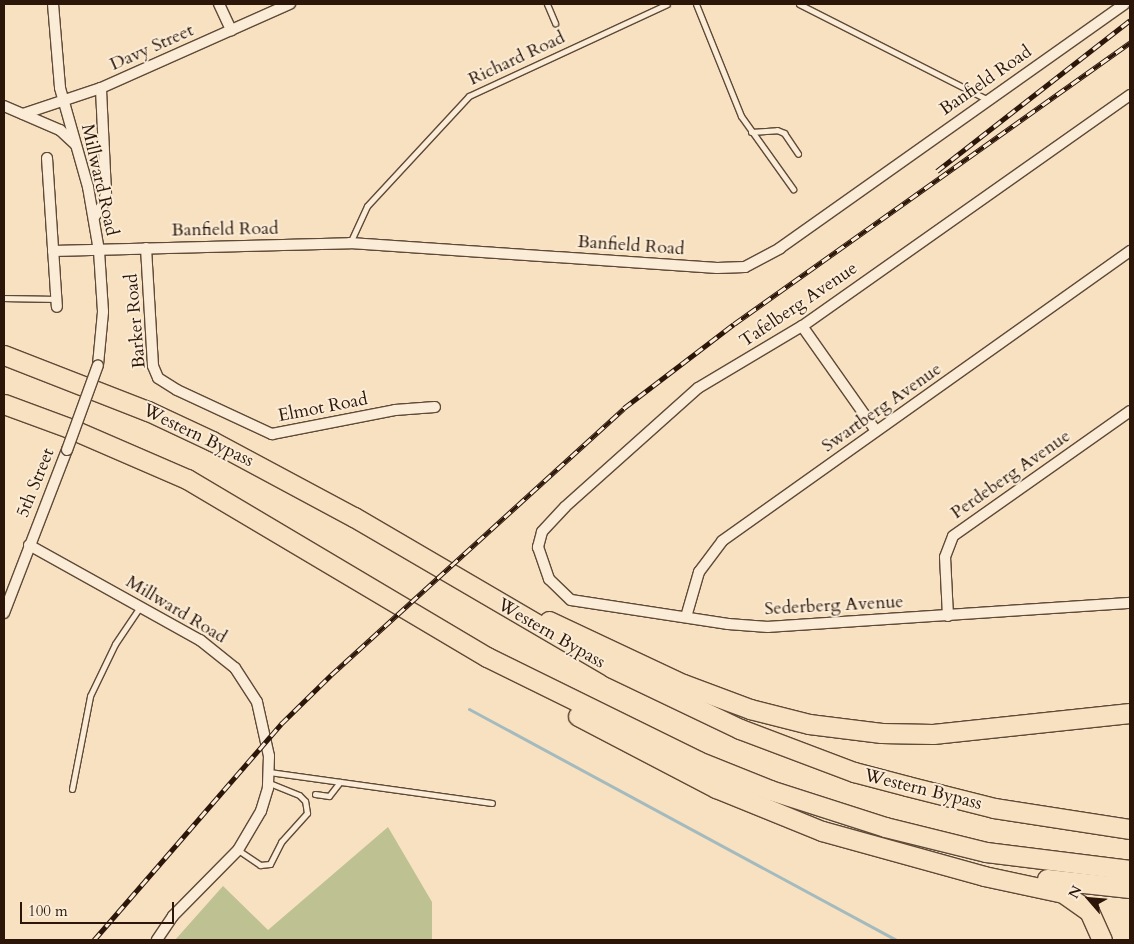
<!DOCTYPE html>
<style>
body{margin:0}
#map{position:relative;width:1134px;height:944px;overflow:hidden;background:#f8e1c0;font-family:Cardo,serif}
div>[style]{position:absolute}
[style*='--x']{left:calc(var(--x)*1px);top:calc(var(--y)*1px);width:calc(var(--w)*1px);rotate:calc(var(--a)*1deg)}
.green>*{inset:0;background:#bec292}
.stream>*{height:3px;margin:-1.5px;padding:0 1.5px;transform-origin:1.5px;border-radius:1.5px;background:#a3babe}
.roads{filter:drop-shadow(1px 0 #5f4938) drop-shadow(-1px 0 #5f4938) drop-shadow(0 1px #5f4938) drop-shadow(0 -1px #5f4938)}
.service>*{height:5px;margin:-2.5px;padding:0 2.5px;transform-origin:2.5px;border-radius:2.5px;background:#faecd6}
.minor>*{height:10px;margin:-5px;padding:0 5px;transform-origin:5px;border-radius:5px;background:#faecd6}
.motorway>*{height:19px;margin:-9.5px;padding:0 9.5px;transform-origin:9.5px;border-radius:9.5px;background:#f8e1c0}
.rail>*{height:5px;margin-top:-2.5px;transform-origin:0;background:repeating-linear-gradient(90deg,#faecd6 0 9px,#2c160a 0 18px);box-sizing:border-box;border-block:1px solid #2c160a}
.bridges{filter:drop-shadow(1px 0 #5f4938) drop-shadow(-1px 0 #5f4938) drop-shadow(0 1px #5f4938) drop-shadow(0 -1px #5f4938)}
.minor-bridge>*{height:10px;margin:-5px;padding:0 5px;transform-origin:5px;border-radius:5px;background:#faecd6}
span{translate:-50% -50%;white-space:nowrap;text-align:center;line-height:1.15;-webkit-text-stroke:4px #faecd6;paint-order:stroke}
.street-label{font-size:18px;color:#2c160a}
.frame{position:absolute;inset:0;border:5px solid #2c160a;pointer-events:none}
.north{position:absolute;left:1064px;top:874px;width:50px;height:50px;-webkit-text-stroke:4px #faecd6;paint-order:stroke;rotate:297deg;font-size:14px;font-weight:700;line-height:20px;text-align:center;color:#2c160a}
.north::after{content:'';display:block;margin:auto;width:18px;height:22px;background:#2c160a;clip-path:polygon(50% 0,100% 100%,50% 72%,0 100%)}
.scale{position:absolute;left:20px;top:902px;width:154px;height:22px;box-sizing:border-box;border:2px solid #2c160a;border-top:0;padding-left:6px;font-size:15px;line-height:18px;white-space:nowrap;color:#2c160a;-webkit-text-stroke:4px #faecd6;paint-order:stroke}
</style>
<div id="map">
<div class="green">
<i style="clip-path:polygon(388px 827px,432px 902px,432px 940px,175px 940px,223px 886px,268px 930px)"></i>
</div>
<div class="stream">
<i style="--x:469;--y:709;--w:485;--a:28.4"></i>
</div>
<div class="roads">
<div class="service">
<i style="--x:547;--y:4;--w:21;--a:67"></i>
<i style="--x:696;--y:4;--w:121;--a:68.1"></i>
<i style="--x:741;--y:116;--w:90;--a:54.5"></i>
<i style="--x:799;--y:4;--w:210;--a:26.9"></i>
<i style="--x:751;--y:132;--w:26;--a:-4"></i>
<i style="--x:777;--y:130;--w:8;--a:23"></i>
<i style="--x:784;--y:133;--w:25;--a:56"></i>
<i style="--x:350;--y:243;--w:41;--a:-65.3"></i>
<i style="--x:367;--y:206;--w:150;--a:-47.2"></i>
<i style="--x:469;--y:96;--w:218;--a:-24.9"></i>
<i style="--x:4;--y:298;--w:52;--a:1.1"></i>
<i style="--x:269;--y:772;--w:225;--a:7.9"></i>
<i style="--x:72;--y:789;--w:95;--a:-79"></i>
<i style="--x:90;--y:696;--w:58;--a:-64.3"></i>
<i style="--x:115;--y:644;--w:45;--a:-56"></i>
<i style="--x:315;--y:794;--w:14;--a:8"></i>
<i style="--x:329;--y:796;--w:18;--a:-52"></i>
<i style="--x:238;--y:850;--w:27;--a:34"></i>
<i style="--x:260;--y:865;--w:10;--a:-6"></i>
<i style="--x:270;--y:864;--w:25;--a:-63"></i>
<i style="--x:281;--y:842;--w:39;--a:-48"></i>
<i style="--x:307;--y:813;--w:12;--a:-99"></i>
<i style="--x:305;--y:801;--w:8;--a:-135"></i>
<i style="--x:299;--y:795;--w:32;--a:-158"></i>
</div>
<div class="minor">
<i style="--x:53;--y:4;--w:84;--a:85.2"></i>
<i style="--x:60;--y:88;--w:103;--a:74.2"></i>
<i style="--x:88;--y:187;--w:65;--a:80.2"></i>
<i style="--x:99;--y:251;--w:61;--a:86.2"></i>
<i style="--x:103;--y:312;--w:53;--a:95.4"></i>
<i style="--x:219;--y:4;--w:29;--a:65"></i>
<i style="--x:1130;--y:95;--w:401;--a:144.8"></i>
<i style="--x:802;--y:326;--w:121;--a:149.2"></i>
<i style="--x:698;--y:388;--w:178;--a:138.2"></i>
<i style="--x:565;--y:507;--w:34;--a:133"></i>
<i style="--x:542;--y:532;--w:16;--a:105"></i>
<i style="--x:538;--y:547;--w:34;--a:71"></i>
<i style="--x:549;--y:579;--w:30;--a:44"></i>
<i style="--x:571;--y:600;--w:159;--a:8.7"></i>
<i style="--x:728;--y:624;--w:40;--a:4.3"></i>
<i style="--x:768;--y:627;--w:363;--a:-3.8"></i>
<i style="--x:4;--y:106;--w:61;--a:23.2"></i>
<i style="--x:60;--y:130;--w:21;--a:43"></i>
<i style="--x:23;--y:114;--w:82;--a:-18.4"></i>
<i style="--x:101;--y:88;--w:207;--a:-24"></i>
<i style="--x:47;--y:158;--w:149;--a:86.2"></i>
<i style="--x:94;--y:217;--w:17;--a:-54"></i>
<i style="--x:104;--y:203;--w:11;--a:-80"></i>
<i style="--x:106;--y:192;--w:104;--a:-92.8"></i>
<i style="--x:146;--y:248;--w:118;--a:86.6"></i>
<i style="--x:153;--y:366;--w:13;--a:67"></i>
<i style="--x:158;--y:378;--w:22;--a:32"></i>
<i style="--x:177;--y:390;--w:105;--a:24.9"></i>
<i style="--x:272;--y:434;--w:125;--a:-11"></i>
<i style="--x:395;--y:410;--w:40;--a:-4.3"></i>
<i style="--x:53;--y:251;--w:297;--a:-1.5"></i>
<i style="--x:350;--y:243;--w:368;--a:3.9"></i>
<i style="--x:717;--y:268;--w:28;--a:-2"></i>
<i style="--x:745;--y:267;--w:40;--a:-28"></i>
<i style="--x:780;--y:248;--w:422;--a:-35.3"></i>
<i style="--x:802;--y:326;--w:128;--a:54.8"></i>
<i style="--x:29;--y:545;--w:196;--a:29.1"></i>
<i style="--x:200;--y:640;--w:45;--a:38.7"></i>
<i style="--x:235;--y:668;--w:40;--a:57.1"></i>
<i style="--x:257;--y:702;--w:55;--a:77.5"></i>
<i style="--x:269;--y:756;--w:32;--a:92"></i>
<i style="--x:268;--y:788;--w:24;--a:107"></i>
<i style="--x:261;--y:811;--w:45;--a:120.5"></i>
<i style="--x:238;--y:850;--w:93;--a:134.6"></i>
<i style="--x:173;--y:916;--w:29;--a:124"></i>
<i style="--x:4;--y:613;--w:175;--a:-68.9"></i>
<i style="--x:948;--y:616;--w:59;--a:-92.9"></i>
<i style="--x:945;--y:557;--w:22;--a:-69"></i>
<i style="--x:953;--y:536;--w:217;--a:-35.2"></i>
<i style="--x:686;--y:617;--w:47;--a:-73.9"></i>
<i style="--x:699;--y:572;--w:39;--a:-53"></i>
<i style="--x:722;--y:541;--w:501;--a:-35.4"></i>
</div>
<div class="motorway">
<i style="--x:4;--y:355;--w:155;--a:21.3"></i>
<i style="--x:148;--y:411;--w:71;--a:25.1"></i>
<i style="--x:212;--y:441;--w:161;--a:28.2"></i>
<i style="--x:354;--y:517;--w:299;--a:30.3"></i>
<i style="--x:612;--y:668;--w:142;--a:25.5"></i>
<i style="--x:740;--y:729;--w:122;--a:20.7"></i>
<i style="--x:854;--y:772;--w:55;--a:14.8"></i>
<i style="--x:907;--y:786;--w:90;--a:14.2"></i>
<i style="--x:994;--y:808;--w:138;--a:8.8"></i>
<i style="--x:4;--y:404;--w:69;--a:20.3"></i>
<i style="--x:69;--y:428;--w:129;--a:23.4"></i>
<i style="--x:187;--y:479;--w:349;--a:30.7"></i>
<i style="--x:487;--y:657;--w:235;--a:26.2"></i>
<i style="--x:698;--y:761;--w:78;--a:21.9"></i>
<i style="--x:770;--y:790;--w:121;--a:17.8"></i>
<i style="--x:885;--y:827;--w:104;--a:13.9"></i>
<i style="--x:986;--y:852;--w:145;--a:7.1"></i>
<i style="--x:549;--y:621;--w:148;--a:25.2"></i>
<i style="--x:683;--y:684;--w:72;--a:20.5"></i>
<i style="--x:750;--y:709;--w:61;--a:14.3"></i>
<i style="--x:809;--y:724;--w:73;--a:7.1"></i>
<i style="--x:881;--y:733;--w:52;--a:1.1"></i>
<i style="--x:933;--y:734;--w:198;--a:-6.1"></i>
<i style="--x:578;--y:716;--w:156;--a:27.6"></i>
<i style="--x:716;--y:788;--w:114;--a:22.1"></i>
<i style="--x:822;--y:831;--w:168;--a:15.5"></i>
<i style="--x:984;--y:876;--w:81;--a:12.1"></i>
<i style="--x:1063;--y:893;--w:32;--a:35"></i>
<i style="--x:1089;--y:911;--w:32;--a:66"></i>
<i style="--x:1047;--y:879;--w:83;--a:6.2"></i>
</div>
</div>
<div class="rail">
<i style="--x:937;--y:171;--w:245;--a:-38"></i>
<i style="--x:94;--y:940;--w:286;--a:-49.1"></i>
<i style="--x:281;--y:724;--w:70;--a:-44.4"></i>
<i style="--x:331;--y:675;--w:396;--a:-42.3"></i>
<i style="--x:624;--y:408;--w:138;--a:-37.4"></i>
<i style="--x:734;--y:324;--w:486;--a:-35.4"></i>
</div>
<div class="bridges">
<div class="minor-bridge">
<i style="--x:67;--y:450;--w:90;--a:-70"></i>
</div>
</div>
<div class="street-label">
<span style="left:152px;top:48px;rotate:-24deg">Davy Street</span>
<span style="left:517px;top:59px;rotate:-25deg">Richard Road</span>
<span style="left:986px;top:81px;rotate:-35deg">Banfield Road</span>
<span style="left:99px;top:180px;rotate:77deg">Millward Road</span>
<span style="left:225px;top:230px;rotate:-1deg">Banfield Road</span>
<span style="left:631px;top:246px;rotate:4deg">Banfield Road</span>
<span style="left:799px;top:305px;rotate:-34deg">Tafelberg Avenue</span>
<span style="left:136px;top:321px;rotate:-95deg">Barker Road</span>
<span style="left:323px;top:408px;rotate:-11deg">Elmot Road</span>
<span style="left:882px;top:408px;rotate:-35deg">Swartberg Avenue</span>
<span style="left:198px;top:436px;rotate:26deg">Western Bypass</span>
<span style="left:1011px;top:475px;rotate:-35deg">Perdeberg Avenue</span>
<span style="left:36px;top:483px;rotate:-68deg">5th Street</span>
<span style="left:834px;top:606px;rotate:-3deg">Sederberg Avenue</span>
<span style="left:176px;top:610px;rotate:31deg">Millward Road</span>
<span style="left:551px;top:634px;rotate:30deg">Western Bypass</span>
<span style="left:923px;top:790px;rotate:14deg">Western Bypass</span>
</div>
<div class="frame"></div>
<div class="north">N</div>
<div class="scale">100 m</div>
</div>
